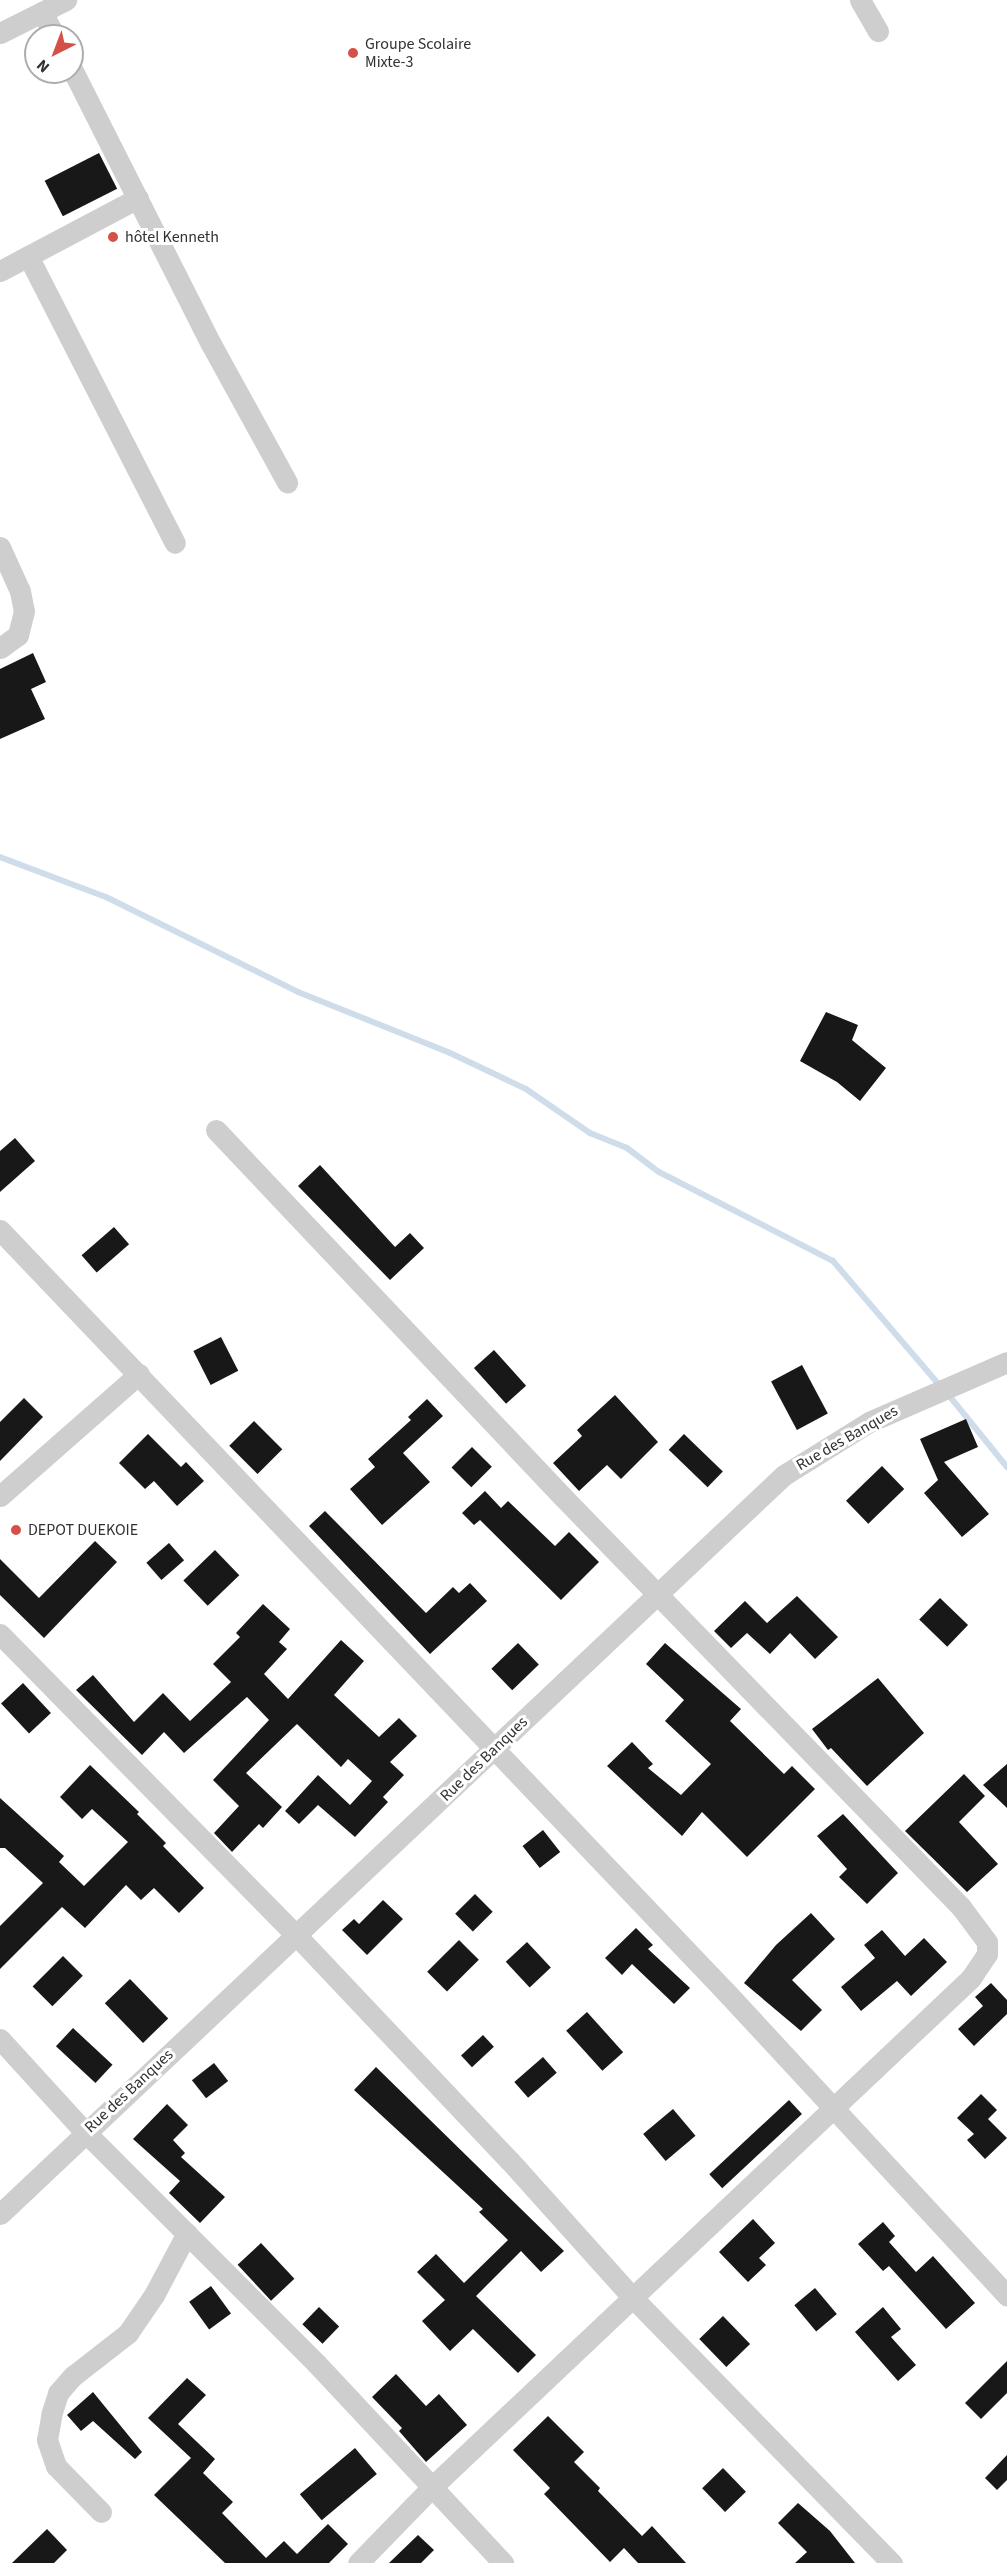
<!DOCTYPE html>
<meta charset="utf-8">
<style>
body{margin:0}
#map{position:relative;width:1007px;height:2563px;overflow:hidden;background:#fff;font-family:"Source Sans 3",sans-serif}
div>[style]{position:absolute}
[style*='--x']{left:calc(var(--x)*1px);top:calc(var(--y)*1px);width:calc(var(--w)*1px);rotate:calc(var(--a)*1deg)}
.stream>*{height:6px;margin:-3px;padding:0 3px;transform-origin:3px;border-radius:3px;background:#cfdcea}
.building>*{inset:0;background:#181818;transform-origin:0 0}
.minor>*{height:21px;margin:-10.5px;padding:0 10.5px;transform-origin:10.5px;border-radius:10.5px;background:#cecece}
.dots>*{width:16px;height:16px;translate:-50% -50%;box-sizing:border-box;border:3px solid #fff;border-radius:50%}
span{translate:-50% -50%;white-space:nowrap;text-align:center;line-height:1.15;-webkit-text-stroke:6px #fff;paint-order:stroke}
.poi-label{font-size:16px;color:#313131}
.left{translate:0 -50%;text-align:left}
.street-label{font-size:16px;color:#313131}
.north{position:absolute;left:24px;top:24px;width:60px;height:60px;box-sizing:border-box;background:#fff;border:2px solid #adadad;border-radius:50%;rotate:222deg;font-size:16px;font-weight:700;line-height:24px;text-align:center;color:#313131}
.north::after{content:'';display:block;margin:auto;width:21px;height:27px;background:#d55046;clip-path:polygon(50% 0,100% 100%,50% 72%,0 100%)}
</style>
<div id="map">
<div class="stream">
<i style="--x:0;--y:857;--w:113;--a:20.7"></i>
<i style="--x:106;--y:897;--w:214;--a:26.3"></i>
<i style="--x:298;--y:992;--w:162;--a:21.8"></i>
<i style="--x:448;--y:1052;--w:86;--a:25.4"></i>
<i style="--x:526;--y:1089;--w:78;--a:34.5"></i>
<i style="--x:590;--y:1133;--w:40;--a:22"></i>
<i style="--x:627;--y:1148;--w:40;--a:37"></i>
<i style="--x:659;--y:1172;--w:195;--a:27.1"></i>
<i style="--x:833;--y:1261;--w:165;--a:49.4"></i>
<i style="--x:947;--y:1393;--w:95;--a:51"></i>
</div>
<div class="building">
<i style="left:99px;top:153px;width:40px;height:61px;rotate:63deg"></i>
<i style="clip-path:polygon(33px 653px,46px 682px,31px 689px,45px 719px,0 739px,0 669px)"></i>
<i style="clip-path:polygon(826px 1012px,858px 1025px,852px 1040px,886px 1068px,860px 1101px,837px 1082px,800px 1061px)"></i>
<i style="clip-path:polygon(15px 1138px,35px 1161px,0 1192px,0 1151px)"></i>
<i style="clip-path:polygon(320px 1165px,395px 1247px,410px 1233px,424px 1248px,390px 1280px,298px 1186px)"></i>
<i style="left:114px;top:1227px;width:23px;height:43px;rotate:49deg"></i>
<i style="left:221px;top:1337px;width:38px;height:31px;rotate:63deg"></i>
<i style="left:494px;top:1350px;width:48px;height:27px;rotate:48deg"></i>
<i style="left:802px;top:1365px;width:55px;height:35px;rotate:62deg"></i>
<i style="clip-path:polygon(615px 1395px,658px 1442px,621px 1479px,607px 1465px,579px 1491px,553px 1463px,582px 1436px,577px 1430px)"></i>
<i style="clip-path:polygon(24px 1398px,43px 1417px,0 1461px,0 1422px)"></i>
<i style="clip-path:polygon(427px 1399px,443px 1416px,403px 1453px,430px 1482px,382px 1525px,350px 1489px,375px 1467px,368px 1459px,411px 1420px,408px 1417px)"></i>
<i style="clip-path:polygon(966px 1419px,978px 1447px,944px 1462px,989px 1514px,962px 1537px,924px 1493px,938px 1480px,920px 1439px)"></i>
<i style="left:254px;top:1421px;width:40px;height:35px;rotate:45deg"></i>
<i style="clip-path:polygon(148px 1434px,181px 1467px,186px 1462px,204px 1481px,177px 1506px,154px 1481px,145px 1489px,119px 1463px)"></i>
<i style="left:684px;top:1434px;width:54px;height:22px;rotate:44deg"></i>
<i style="left:472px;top:1447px;width:28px;height:29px;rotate:45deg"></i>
<i style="left:882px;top:1466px;width:32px;height:50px;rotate:46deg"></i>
<i style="clip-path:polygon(485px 1491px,501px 1508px,508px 1501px,555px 1546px,569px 1532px,599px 1562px,561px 1600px,480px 1520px,474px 1525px,462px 1513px)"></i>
<i style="clip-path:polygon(325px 1511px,426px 1613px,453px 1587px,459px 1593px,470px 1583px,487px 1601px,430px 1654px,309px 1526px)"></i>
<i style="clip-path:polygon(95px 1541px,117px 1562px,44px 1638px,0 1595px,0 1559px,39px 1598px)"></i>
<i style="left:169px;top:1543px;width:23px;height:30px;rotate:49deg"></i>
<i style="left:215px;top:1550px;width:35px;height:44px;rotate:46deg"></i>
<i style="clip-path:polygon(797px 1596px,838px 1637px,815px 1659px,790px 1633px,770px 1654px,747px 1633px,731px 1648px,714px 1631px,745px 1601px,767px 1623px)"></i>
<i style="left:940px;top:1598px;width:39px;height:30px;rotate:44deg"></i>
<i style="clip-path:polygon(263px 1604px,290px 1629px,279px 1642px,287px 1649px,264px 1674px,288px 1699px,341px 1640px,364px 1661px,334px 1695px,379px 1737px,399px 1718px,417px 1736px,390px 1762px,404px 1775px,383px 1797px,388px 1802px,355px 1837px,318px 1805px,299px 1824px,285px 1811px,318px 1775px,350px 1805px,372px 1781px,348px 1759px,341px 1767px,297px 1724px,246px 1773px,282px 1807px,263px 1828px,259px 1824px,232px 1852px,214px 1833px,239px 1806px,213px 1780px,269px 1720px,247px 1697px,184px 1753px,164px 1732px,142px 1755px,76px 1690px,93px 1675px,134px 1722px,163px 1693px,190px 1721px,231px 1682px,213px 1664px,240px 1637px,236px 1633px)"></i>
<i style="left:518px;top:1643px;width:30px;height:37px;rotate:46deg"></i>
<i style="clip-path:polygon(665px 1643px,741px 1709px,730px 1721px,784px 1774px,792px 1766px,815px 1789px,747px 1857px,702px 1812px,682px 1836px,607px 1766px,632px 1742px,653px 1764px,648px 1768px,681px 1795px,711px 1764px,665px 1721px,684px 1700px,646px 1664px)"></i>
<i style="clip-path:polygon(878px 1678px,924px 1733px,867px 1786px,831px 1748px,828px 1750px,812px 1729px)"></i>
<i style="left:23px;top:1683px;width:41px;height:30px;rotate:47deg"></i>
<i style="clip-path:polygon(1007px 1764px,1007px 1808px,983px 1785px)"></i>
<i style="clip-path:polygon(90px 1765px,139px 1812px,137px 1814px,166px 1843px,163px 1846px,204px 1888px,179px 1913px,154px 1888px,141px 1900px,126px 1885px,85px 1928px,62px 1907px,0 1969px,0 1926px,43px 1883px,5px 1848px,0 1848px,0 1798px,64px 1856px,59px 1862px,84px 1886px,128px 1842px,92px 1809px,82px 1819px,60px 1797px)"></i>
<i style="clip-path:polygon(964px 1774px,985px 1796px,959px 1822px,998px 1864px,967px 1892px,905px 1831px)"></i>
<i style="clip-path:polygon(843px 1814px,898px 1873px,867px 1904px,839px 1877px,847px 1869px,817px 1836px)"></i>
<i style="left:543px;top:1830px;width:28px;height:26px;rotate:52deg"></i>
<i style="left:475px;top:1894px;width:25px;height:28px;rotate:45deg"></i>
<i style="clip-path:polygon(383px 1900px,403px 1919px,367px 1955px,342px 1930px,354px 1919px,359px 1924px)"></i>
<i style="clip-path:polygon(811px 1913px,835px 1939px,792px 1980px,822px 2010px,801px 2031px,744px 1983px,776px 1945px)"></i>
<i style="clip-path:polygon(636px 1928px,653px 1945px,648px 1949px,690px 1988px,674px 2004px,632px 1964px,622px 1975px,605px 1958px)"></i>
<i style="clip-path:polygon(882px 1930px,905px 1956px,924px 1938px,947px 1962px,911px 1996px,897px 1981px,861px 2011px,841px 1987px,875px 1958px,864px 1945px)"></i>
<i style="left:459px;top:1940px;width:28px;height:45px;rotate:45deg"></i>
<i style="left:527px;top:1942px;width:35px;height:29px;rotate:47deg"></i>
<i style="left:63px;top:1956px;width:28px;height:43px;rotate:45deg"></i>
<i style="left:130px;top:1979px;width:55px;height:35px;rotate:46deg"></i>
<i style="clip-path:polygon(991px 1983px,1007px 2000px,1007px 2014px,974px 2046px,958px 2029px,983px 2006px,975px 1997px)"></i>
<i style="left:587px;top:2012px;width:54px;height:28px;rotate:48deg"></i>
<i style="left:73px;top:2028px;width:54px;height:25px;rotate:43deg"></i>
<i style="left:483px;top:2035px;width:16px;height:30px;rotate:47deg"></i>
<i style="left:543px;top:2057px;width:21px;height:38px;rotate:49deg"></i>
<i style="left:214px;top:2063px;width:23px;height:28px;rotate:52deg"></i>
<i style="clip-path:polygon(376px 2067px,564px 2251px,541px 2272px,521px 2251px,476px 2296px,536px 2355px,518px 2373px,473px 2329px,450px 2351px,422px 2321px,445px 2300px,417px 2272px,436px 2254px,464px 2283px,508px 2240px,479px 2212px,483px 2209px,354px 2090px)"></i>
<i style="clip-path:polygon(981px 2094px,997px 2110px,988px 2119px,1007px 2138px,985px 2159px,967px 2140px,974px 2134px,957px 2118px)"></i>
<i style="left:789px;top:2100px;width:19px;height:109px;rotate:47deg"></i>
<i style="clip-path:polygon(167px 2104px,188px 2125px,173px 2140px,185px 2153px,181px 2157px,225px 2197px,200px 2223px,169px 2193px,180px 2181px,133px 2139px)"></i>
<i style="left:673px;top:2109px;width:35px;height:39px;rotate:50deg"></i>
<i style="clip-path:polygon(753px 2219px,775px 2243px,759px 2258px,766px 2265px,748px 2282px,719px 2252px)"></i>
<i style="clip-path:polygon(883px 2222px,895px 2236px,889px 2242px,916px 2272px,933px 2256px,975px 2303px,946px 2329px,889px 2266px,883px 2271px,858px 2244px)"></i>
<i style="left:261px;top:2243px;width:49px;height:32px;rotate:47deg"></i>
<i style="left:211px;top:2286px;width:34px;height:27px;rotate:54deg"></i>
<i style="left:815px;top:2288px;width:34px;height:27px;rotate:50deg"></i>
<i style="left:319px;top:2307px;width:28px;height:24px;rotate:44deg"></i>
<i style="clip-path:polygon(883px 2307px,901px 2329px,891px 2337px,916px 2365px,898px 2381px,855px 2332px)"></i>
<i style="left:723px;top:2316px;width:39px;height:33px;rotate:46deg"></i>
<i style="clip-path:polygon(1007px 2361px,1007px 2393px,981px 2419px,965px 2403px)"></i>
<i style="clip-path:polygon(396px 2374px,426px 2406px,439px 2394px,467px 2425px,426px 2462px,399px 2431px,402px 2428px,372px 2397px)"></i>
<i style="clip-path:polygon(187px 2378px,206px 2395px,178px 2424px,215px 2459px,203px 2473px,233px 2502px,222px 2513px,266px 2558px,284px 2541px,297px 2554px,328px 2524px,348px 2544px,329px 2563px,225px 2563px,154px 2495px,191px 2458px,148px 2418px)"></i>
<i style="clip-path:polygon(93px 2392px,142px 2452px,135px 2459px,93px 2421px,81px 2431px,67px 2415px)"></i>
<i style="clip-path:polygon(548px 2416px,584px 2452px,574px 2462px,600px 2488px,598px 2491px,642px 2536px,652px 2526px,686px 2563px,638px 2563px,624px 2548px,610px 2562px,544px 2494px,550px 2488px,513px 2450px)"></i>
<i style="left:355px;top:2448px;width:34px;height:72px;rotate:50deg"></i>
<i style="clip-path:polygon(1007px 2455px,1007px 2480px,997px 2490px,985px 2478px)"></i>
<i style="left:723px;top:2468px;width:33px;height:29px;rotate:46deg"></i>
<i style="clip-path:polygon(798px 2503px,830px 2531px,855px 2563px,795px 2563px,807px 2552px,778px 2523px)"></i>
<i style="clip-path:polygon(47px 2529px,67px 2550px,54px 2563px,12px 2563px)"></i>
<i style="clip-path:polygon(418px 2535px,434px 2550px,421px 2563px,389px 2563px)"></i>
</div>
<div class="minor">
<i style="--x:860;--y:0;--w:36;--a:60"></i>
<i style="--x:42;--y:12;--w:27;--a:62"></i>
<i style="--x:0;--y:33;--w:74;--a:-26.6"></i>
<i style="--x:72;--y:69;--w:308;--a:63.2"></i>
<i style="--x:211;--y:344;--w:158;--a:61.2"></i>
<i style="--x:28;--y:256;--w:322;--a:62.9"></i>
<i style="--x:0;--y:271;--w:156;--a:-27.9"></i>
<i style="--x:0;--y:547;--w:48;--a:65.6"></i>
<i style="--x:20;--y:591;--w:20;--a:79"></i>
<i style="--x:24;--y:611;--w:25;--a:104"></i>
<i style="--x:18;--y:635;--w:22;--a:144"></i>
<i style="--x:216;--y:1130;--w:504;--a:46.61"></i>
<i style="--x:562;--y:1496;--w:573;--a:45.85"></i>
<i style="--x:961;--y:1907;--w:44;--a:53.4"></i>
<i style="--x:987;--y:1942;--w:12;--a:90"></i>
<i style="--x:987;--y:1954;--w:29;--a:124"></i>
<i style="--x:971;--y:1978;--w:741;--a:136.64"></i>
<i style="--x:432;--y:2487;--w:106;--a:134.2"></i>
<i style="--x:0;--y:1230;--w:1051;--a:46.39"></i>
<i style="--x:725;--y:1991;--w:415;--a:47.2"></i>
<i style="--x:0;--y:1496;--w:185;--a:-41.3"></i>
<i style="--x:0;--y:1634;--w:424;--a:45.5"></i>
<i style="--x:297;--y:1936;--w:310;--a:46.6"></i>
<i style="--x:510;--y:2161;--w:184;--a:48.1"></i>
<i style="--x:633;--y:2298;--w:371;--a:45.7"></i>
<i style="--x:0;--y:2039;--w:126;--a:47.6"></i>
<i style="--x:85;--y:2132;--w:327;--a:45"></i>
<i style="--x:316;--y:2363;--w:274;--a:46.9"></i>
<i style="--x:0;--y:2214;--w:1077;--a:-43.31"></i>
<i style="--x:784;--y:1475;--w:100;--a:-31.9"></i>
<i style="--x:869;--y:1422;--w:150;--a:-23.5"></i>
<i style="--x:101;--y:2512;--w:64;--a:-134.4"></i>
<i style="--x:56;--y:2466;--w:28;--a:-109"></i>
<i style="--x:47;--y:2440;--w:28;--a:-80"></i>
<i style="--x:52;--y:2412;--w:20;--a:-72"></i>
<i style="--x:58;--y:2393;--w:23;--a:-49"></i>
<i style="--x:73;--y:2376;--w:70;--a:-38"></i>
<i style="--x:128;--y:2333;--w:46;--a:-55.6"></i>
<i style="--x:154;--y:2295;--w:70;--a:-62"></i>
</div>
<div class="dots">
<i style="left:353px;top:53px;background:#d55046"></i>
<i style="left:113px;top:237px;background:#d55046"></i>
<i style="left:16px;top:1530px;background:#d55046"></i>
</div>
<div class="poi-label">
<span class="left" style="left:365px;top:53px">Groupe Scolaire<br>Mixte-3</span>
<span class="left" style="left:125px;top:237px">hôtel Kenneth</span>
<span class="left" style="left:28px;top:1530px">DEPOT DUEKOIE</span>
</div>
<div class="street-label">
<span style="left:847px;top:1438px;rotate:-30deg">Rue des Banques</span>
<span style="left:484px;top:1759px;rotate:-44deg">Rue des Banques</span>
<span style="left:129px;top:2091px;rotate:-43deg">Rue des Banques</span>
</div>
<div class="north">N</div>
</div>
